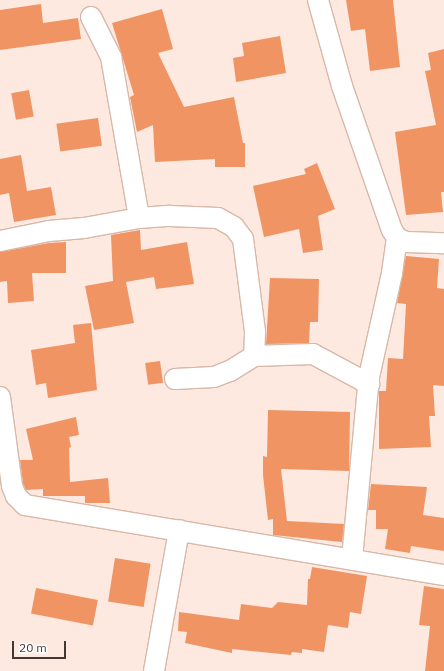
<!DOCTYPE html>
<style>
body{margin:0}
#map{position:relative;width:444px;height:671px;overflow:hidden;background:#fde9e0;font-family:"IBM Plex Sans",sans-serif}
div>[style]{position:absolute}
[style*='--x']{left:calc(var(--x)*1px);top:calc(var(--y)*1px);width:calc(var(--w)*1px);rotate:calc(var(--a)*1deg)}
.building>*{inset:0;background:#f09463;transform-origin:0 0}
.roads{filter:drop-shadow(1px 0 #d7b8a9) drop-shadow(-1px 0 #d7b8a9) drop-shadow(0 1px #d7b8a9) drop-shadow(0 -1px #d7b8a9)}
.street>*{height:20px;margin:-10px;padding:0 10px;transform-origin:10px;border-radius:10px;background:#fff}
span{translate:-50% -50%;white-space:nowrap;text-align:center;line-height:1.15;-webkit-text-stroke:3.5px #fff;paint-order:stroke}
.scale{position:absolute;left:12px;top:641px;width:54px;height:18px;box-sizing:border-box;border:2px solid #443832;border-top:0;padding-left:5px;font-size:12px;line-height:14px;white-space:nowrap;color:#443832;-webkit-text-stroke:3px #fff;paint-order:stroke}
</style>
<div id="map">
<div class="building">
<i style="clip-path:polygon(346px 0,393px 0,400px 67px,370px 71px,365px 29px,351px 31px)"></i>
<i style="clip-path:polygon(41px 4px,43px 23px,78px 18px,81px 39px,0 50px,0 10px)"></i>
<i style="clip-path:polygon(162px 9px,173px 49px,158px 53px,184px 107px,234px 97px,243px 143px,245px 143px,245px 167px,215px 167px,215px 159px,155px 162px,153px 125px,137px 132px,130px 97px,134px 95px,112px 23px)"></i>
<i style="clip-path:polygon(280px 36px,286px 73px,236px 82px,233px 58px,244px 56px,242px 43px)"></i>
<i style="clip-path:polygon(444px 49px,444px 192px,441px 192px,443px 212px,406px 215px,395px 132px,436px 125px,425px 71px,431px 70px,428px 53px)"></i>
<i style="left:29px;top:90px;width:27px;height:18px;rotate:80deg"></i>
<i style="left:98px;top:118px;width:28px;height:42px;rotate:82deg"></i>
<i style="clip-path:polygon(21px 155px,27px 191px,51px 187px,56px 215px,14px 222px,9px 193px,0 195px,0 159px)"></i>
<i style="clip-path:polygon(317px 163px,335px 209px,318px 216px,323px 250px,303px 253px,299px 229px,264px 237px,253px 186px,306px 174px,304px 169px)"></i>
<i style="clip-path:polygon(140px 230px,141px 250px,187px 242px,194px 284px,156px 289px,154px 277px,126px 282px,134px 323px,94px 330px,85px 286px,113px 281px,111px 235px)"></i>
<i style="clip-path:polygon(66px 242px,66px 273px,32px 273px,34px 301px,8px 303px,7px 281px,0 282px,0 252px,49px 243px)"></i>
<i style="clip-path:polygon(406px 256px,439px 259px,437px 288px,444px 289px,444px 386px,433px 385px,435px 416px,429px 416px,431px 447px,379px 449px,379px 391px,386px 391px,388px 358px,403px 359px,406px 304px,397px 303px)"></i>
<i style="clip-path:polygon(270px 278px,319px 279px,318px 322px,310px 322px,309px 343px,266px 344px)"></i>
<i style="clip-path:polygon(91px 323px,97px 390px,48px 398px,46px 383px,36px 385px,31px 350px,75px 343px,73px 325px)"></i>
<i style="left:160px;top:361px;width:22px;height:15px;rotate:82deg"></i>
<i style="clip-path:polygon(268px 410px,350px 412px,349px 471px,281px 469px,287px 521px,344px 524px,342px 542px,273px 535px,273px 519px,268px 520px,263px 475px,263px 456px,267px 457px)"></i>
<i style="clip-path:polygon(76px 417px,79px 435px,69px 437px,71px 447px,69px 448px,70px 482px,108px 478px,110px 503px,85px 503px,85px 496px,43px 496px,43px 489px,26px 490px,23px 483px,20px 460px,33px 460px,26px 429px)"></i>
<i style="clip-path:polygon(371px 484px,427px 487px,423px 515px,444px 518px,444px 551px,411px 546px,410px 553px,385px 549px,388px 529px,376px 529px,376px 510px,368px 510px)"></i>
<i style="left:115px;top:558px;width:36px;height:44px;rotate:9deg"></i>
<i style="clip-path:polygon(312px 567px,367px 576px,361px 614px,350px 612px,348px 628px,328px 625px,324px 652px,302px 649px,302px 653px,292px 652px,291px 655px,232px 649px,232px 653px,185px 643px,187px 632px,178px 631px,179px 612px,239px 620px,241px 604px,272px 608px,278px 602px,307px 605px,308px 579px,310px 579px)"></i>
<i style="clip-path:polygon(424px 586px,444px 589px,444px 671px,425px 671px,430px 626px,419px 625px)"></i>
<i style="left:36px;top:588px;width:63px;height:26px;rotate:11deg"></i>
</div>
<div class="roads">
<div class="street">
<i style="--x:318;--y:0;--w:89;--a:74.4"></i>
<i style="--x:342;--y:86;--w:152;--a:70.9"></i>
<i style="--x:392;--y:230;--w:9;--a:58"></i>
<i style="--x:397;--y:238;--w:10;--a:24"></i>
<i style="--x:406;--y:242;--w:38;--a:2"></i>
<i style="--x:91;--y:17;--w:45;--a:63.4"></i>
<i style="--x:111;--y:57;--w:163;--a:80.1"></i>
<i style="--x:0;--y:241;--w:50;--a:-11.5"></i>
<i style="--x:49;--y:231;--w:35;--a:-5"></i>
<i style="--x:84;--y:228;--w:56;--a:-10.3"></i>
<i style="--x:139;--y:218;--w:31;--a:-4"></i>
<i style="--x:170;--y:216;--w:48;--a:2.4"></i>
<i style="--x:218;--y:218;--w:18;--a:29"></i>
<i style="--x:234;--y:227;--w:15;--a:53"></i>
<i style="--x:243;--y:239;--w:94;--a:82.6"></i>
<i style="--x:255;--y:332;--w:24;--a:92"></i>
<i style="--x:175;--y:379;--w:39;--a:-3"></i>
<i style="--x:214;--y:377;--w:17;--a:-21"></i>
<i style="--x:230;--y:371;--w:28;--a:-32"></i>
<i style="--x:254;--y:356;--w:59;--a:-1.9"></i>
<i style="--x:313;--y:354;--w:64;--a:28.2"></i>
<i style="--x:0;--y:397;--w:90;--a:82.3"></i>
<i style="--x:12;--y:486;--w:11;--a:68"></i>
<i style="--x:16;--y:496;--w:13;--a:45"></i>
<i style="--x:25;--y:505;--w:425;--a:9.5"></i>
<i style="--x:352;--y:559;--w:183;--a:-84.7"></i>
<i style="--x:369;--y:377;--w:107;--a:-77.5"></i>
<i style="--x:392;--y:273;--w:35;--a:-82"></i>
<i style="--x:154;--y:671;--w:143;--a:-79.9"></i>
</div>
</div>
<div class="scale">20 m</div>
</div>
